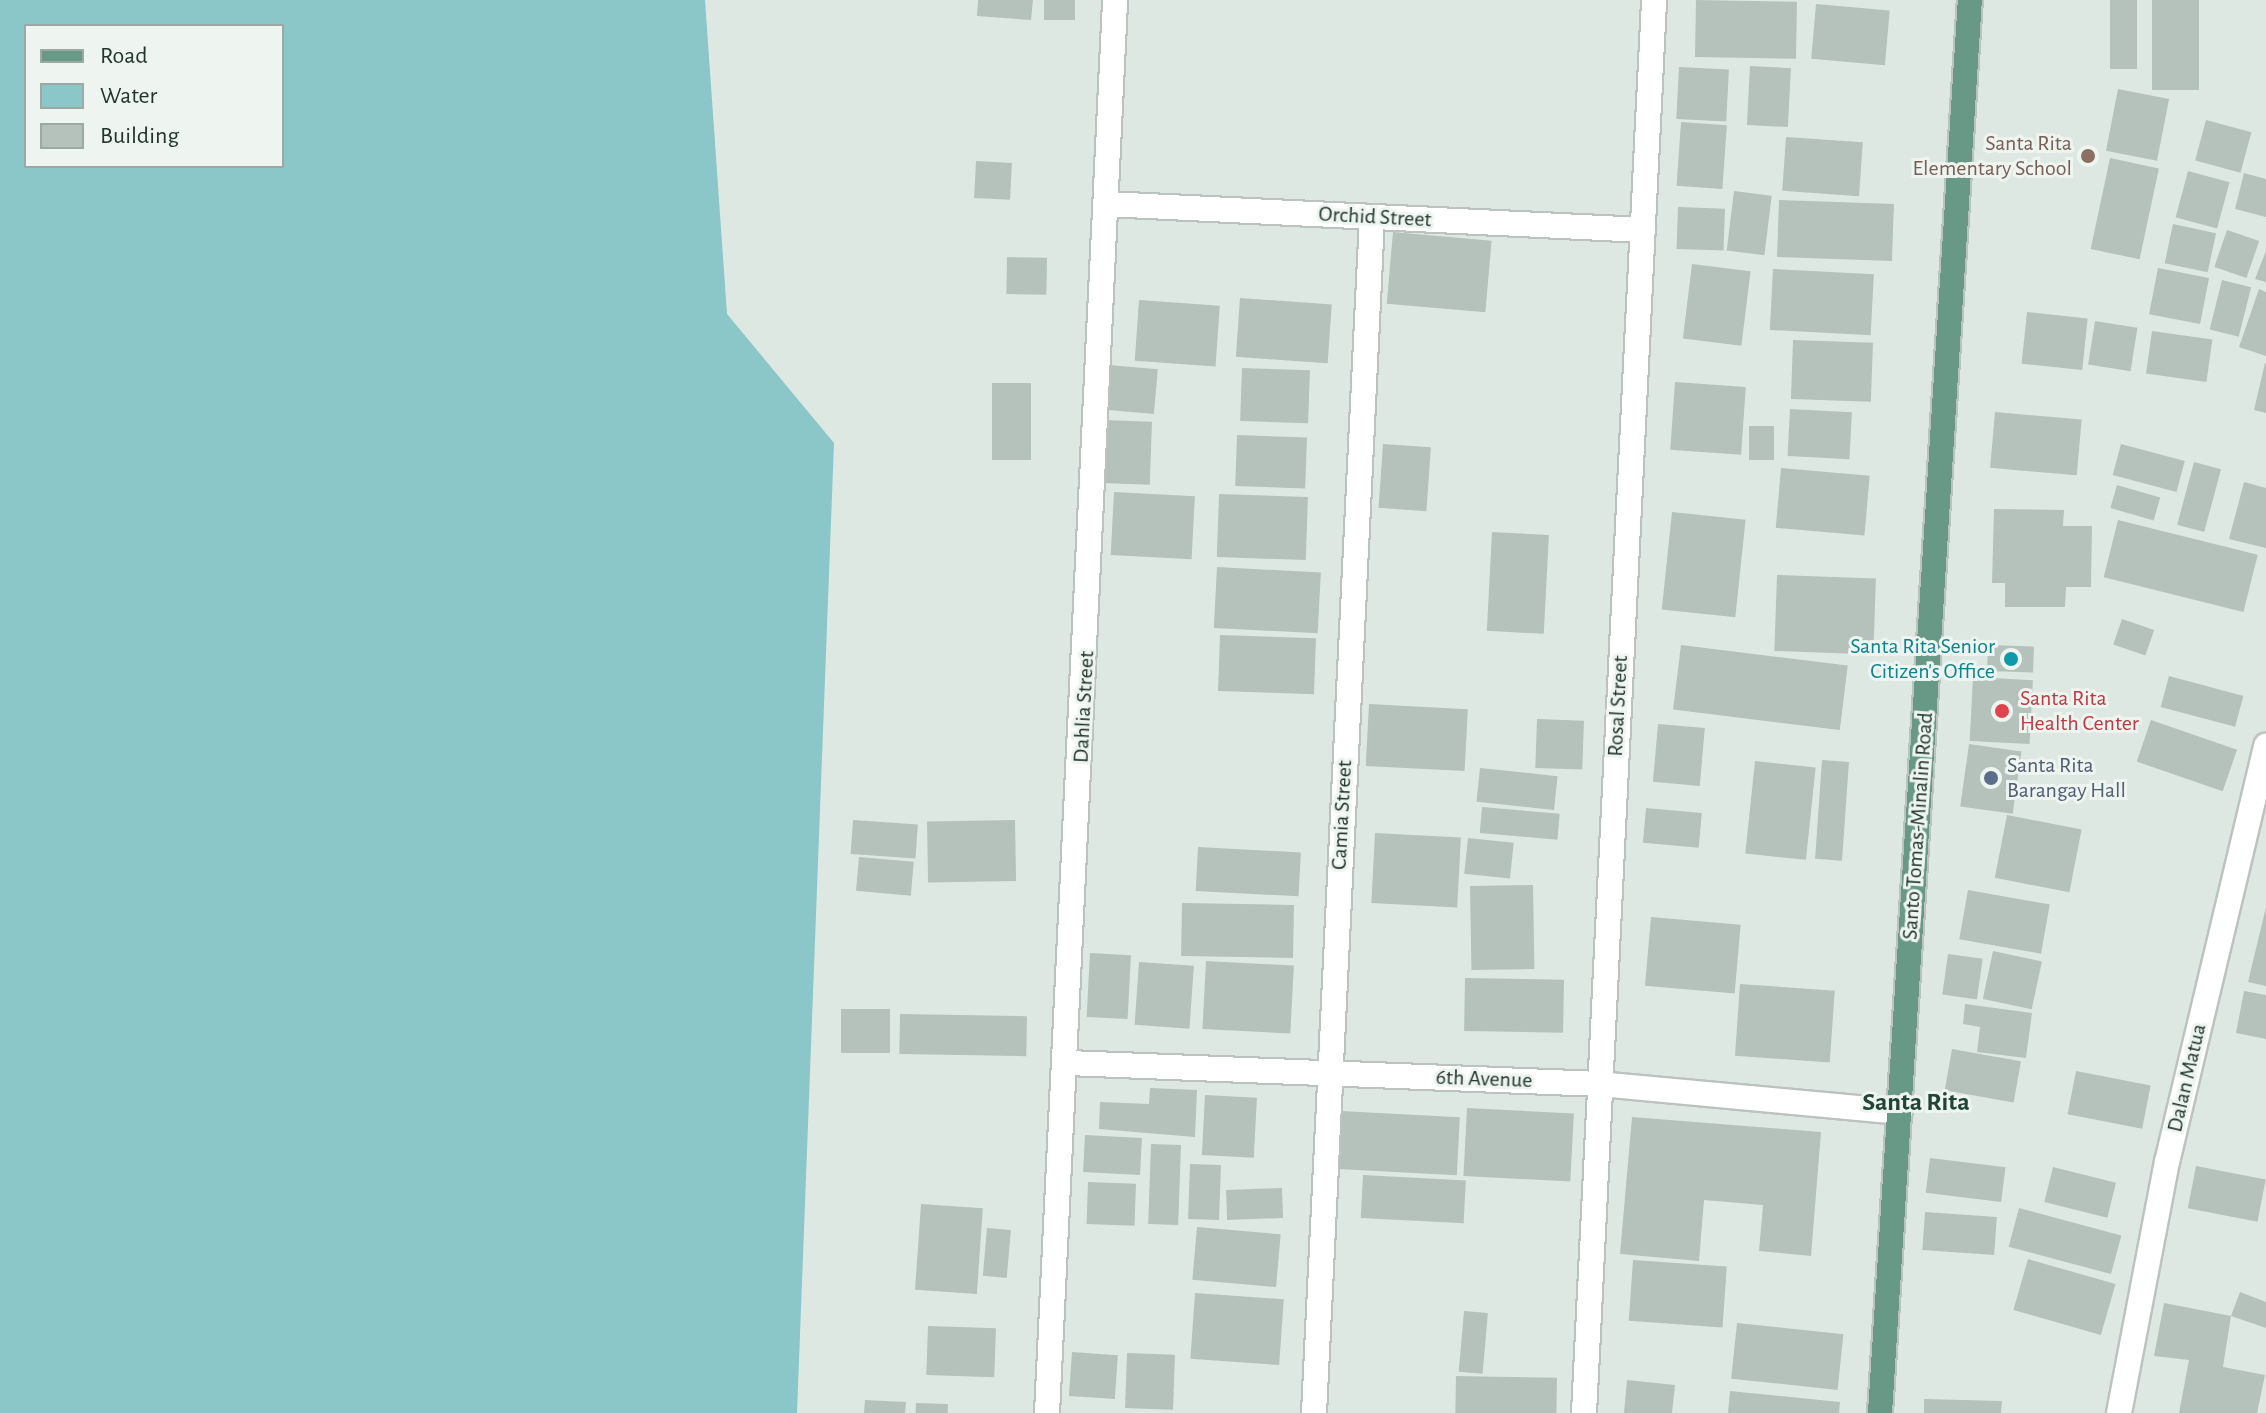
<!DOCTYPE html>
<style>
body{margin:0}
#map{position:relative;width:2266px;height:1413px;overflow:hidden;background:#dee8e2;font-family:"Alegreya Sans",sans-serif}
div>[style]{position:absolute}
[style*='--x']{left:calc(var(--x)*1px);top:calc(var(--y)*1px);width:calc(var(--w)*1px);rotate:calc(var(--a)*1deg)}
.water>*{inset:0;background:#8bc6c8}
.building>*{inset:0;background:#b4c2bb;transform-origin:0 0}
.roads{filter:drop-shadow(2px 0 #bcc2c0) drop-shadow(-2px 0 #bcc2c0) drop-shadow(0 2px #bcc2c0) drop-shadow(0 -2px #bcc2c0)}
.minor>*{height:24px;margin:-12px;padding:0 12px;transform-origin:12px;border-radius:12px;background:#fff}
.major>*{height:24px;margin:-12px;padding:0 12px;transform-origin:12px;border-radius:12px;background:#679986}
.dots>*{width:22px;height:22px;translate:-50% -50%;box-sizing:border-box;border:4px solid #eef5f0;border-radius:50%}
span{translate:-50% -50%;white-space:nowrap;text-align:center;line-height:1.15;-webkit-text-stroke:6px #eef5f0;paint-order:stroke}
.education-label{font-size:22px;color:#785e54}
.right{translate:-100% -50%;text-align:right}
.street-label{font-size:22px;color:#21352d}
.culture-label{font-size:22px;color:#0d838f}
.health-label{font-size:22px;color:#be3a42}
.left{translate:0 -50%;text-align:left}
.service-label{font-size:22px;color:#4e5e75}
.quarter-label{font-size:26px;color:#204537;font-weight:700}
.legend{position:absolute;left:24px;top:24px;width:260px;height:144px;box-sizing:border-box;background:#eef5f0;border:2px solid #9ca8a2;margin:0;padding:10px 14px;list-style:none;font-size:24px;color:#21352d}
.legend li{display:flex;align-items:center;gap:16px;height:40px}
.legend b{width:40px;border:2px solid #9ca8a2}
</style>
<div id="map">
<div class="water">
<i style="clip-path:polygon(evenodd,0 0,705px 0,727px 314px,834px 443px,797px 1413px,0 1413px,0 0,26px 26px,282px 26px,282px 166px,26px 166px,26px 26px)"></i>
</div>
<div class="building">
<i style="clip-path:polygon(978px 0,1033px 0,1031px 20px,977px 16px)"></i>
<i style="left:1044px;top:0;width:31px;height:20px"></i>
<i style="left:1696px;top:0;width:101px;height:57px;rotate:1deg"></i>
<i style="left:2110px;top:0;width:27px;height:69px"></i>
<i style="left:2152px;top:0;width:47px;height:90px"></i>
<i style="left:1816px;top:4px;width:74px;height:55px;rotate:5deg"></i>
<i style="left:1750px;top:66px;width:41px;height:59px;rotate:3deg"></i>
<i style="left:1679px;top:67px;width:50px;height:52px;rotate:3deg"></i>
<i style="left:2118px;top:89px;width:52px;height:63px;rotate:11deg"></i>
<i style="left:2206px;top:120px;width:47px;height:42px;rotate:15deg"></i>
<i style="left:1681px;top:122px;width:46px;height:64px;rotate:4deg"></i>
<i style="left:1786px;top:137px;width:77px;height:54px;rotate:4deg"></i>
<i style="left:2110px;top:158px;width:50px;height:93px;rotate:12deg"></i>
<i style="left:976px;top:161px;width:36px;height:37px;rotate:3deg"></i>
<i style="left:2188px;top:171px;width:43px;height:48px;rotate:15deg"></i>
<i style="clip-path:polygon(2244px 173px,2266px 179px,2266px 217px,2235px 209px)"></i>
<i style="left:1734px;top:191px;width:38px;height:60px;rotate:7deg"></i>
<i style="left:1779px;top:200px;width:115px;height:57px;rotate:2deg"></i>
<i style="left:1678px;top:207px;width:47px;height:42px;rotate:2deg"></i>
<i style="left:2173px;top:224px;width:44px;height:40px;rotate:12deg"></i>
<i style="left:2227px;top:230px;width:34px;height:39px;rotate:19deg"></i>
<i style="left:1393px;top:232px;width:99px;height:72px;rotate:5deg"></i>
<i style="clip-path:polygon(2266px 251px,2266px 282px,2255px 279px)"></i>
<i style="left:1007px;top:257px;width:40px;height:37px;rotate:1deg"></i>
<i style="left:1692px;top:264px;width:59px;height:75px;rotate:7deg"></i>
<i style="left:2158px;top:268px;width:52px;height:47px;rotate:11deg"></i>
<i style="left:1773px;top:269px;width:101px;height:61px;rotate:3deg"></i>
<i style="left:2222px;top:280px;width:30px;height:51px;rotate:14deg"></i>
<i style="clip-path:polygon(2259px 289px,2266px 292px,2266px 356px,2239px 347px)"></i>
<i style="left:1240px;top:298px;width:92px;height:59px;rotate:4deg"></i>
<i style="left:1139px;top:300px;width:81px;height:61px;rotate:4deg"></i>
<i style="left:2027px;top:312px;width:61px;height:52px;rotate:6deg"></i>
<i style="left:2095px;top:321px;width:43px;height:44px;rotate:9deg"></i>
<i style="left:2152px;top:331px;width:61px;height:43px;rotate:8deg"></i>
<i style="left:1793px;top:340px;width:80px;height:59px;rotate:2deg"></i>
<i style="clip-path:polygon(2265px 363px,2266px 363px,2266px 413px,2254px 410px)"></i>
<i style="left:1109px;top:365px;width:49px;height:45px;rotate:5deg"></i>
<i style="left:1242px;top:368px;width:68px;height:53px;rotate:2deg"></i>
<i style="left:1675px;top:382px;width:71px;height:68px;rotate:4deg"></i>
<i style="left:992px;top:383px;width:39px;height:77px"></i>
<i style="left:1790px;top:409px;width:62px;height:47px;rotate:3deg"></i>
<i style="left:1995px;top:412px;width:87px;height:56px;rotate:5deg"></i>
<i style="left:1103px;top:420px;width:49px;height:63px;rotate:2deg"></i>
<i style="left:1749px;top:426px;width:25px;height:34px"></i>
<i style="left:1237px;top:435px;width:70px;height:51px;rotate:2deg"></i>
<i style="left:1383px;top:444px;width:48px;height:64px;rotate:4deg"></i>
<i style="left:2121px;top:444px;width:66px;height:32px;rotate:15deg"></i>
<i style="left:2194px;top:462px;width:28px;height:65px;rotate:15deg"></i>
<i style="left:1781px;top:468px;width:89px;height:60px;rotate:5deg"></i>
<i style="clip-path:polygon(2244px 482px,2266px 488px,2266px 548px,2229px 539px)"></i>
<i style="left:2117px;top:485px;width:45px;height:24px;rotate:16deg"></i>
<i style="left:1114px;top:492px;width:81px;height:63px;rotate:3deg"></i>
<i style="left:1219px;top:494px;width:89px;height:63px;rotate:2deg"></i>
<i style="clip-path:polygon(1994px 509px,2064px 510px,2063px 526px,2092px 526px,2091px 587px,2066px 587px,2065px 607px,2005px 607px,2005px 583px,1992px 583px)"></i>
<i style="left:1672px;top:512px;width:74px;height:98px;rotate:6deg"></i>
<i style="left:2118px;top:520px;width:144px;height:59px;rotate:14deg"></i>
<i style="left:1492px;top:532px;width:57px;height:99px;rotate:3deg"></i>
<i style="left:1217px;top:567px;width:104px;height:61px;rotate:3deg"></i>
<i style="left:1777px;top:575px;width:99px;height:76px;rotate:2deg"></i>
<i style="left:2122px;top:619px;width:34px;height:27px;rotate:19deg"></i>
<i style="left:1220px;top:635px;width:96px;height:56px;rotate:2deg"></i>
<i style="left:1681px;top:645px;width:168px;height:65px;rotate:7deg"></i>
<i style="left:1988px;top:645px;width:46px;height:26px;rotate:2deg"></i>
<i style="left:2169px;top:676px;width:77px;height:32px;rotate:15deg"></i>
<i style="left:1973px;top:677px;width:60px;height:64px;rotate:3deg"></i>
<i style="left:1369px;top:704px;width:99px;height:62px;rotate:3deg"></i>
<i style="left:1537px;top:719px;width:47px;height:49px;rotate:2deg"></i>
<i style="left:2151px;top:720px;width:91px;height:44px;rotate:19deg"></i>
<i style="left:1658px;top:724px;width:47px;height:58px;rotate:5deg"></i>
<i style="left:1969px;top:744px;width:53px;height:63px;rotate:8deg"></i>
<i style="left:1822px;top:760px;width:27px;height:99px;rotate:4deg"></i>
<i style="left:1755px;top:761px;width:61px;height:93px;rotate:6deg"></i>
<i style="left:1480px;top:768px;width:78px;height:34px;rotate:6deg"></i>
<i style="left:1482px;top:807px;width:78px;height:26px;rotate:5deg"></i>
<i style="left:1646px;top:808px;width:56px;height:35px;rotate:5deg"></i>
<i style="left:2007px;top:815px;width:76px;height:64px;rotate:11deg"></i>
<i style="left:853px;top:820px;width:65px;height:34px;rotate:4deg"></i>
<i style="left:1015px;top:820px;width:61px;height:88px;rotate:89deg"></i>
<i style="left:1375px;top:833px;width:86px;height:70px;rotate:3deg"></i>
<i style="left:1468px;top:838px;width:46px;height:36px;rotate:6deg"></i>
<i style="left:1198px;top:847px;width:103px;height:44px;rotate:3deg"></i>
<i style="left:859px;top:857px;width:55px;height:34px;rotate:5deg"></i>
<i style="left:1533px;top:885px;width:84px;height:63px;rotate:89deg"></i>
<i style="left:1968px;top:890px;width:83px;height:50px;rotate:10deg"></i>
<i style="left:1182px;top:903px;width:112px;height:53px;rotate:1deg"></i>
<i style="clip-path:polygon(2266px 907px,2266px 986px,2248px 982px)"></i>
<i style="left:1651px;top:917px;width:90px;height:69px;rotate:5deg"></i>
<i style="left:1993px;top:951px;width:50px;height:49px;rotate:12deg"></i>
<i style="left:1090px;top:953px;width:41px;height:64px;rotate:3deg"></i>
<i style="left:1948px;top:954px;width:35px;height:41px;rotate:8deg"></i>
<i style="left:1206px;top:961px;width:88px;height:68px;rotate:3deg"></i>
<i style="left:1139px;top:962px;width:55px;height:63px;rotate:4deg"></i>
<i style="left:1465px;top:978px;width:99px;height:53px;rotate:1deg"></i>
<i style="left:1740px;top:984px;width:95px;height:72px;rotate:4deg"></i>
<i style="clip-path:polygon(2244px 991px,2266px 995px,2266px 1039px,2236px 1033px)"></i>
<i style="clip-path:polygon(1965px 1004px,2032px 1013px,2026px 1058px,1977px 1052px,1980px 1027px,1963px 1024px)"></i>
<i style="left:841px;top:1009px;width:49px;height:44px"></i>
<i style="left:900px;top:1014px;width:127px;height:40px;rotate:1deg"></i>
<i style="left:1952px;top:1049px;width:70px;height:42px;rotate:10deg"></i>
<i style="left:2076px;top:1071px;width:76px;height:44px;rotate:11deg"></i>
<i style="clip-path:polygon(1150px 1088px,1197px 1090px,1195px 1137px,1099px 1129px,1100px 1102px,1149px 1104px)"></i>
<i style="left:1205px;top:1095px;width:52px;height:60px;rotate:3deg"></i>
<i style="left:1467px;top:1108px;width:107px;height:68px;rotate:3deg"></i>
<i style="left:1341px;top:1111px;width:119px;height:58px;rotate:3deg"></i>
<i style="clip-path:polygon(1632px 1117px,1821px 1132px,1811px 1256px,1759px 1251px,1763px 1205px,1704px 1200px,1699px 1261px,1620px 1254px)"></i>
<i style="left:1085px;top:1135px;width:57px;height:37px;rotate:3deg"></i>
<i style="left:1151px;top:1144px;width:30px;height:80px;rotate:2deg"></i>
<i style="left:1930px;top:1158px;width:76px;height:35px;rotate:7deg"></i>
<i style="left:1190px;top:1164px;width:31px;height:55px;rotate:2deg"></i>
<i style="left:2196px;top:1166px;width:71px;height:43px;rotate:11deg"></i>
<i style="left:2053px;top:1167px;width:65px;height:36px;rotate:14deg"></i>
<i style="left:1363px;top:1175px;width:103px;height:43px;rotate:3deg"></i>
<i style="left:1088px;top:1182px;width:48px;height:42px;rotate:2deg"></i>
<i style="left:1282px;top:1188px;width:30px;height:56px;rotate:88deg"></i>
<i style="left:921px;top:1204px;width:62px;height:86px;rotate:4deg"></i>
<i style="left:2019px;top:1208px;width:106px;height:40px;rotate:15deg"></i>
<i style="left:1925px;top:1212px;width:72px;height:38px;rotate:4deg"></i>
<i style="left:1197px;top:1227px;width:84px;height:53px;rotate:5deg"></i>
<i style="left:987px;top:1228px;width:24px;height:48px;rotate:5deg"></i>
<i style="left:2028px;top:1259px;width:91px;height:53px;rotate:16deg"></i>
<i style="left:1633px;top:1260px;width:94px;height:61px;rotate:4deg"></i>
<i style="clip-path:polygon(2240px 1292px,2266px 1302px,2266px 1328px,2231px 1316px)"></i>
<i style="left:1195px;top:1293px;width:89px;height:66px;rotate:4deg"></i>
<i style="clip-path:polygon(2164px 1303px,2231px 1316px,2223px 1367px,2265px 1375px,2257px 1413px,2179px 1413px,2189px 1360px,2154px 1356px)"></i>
<i style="left:1464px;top:1311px;width:24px;height:61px;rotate:5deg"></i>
<i style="left:1737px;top:1323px;width:107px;height:56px;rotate:6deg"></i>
<i style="left:928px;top:1326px;width:68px;height:49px;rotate:2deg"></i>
<i style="left:1072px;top:1352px;width:46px;height:44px;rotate:4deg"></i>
<i style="left:1127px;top:1353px;width:48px;height:55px;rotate:2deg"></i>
<i style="left:1456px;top:1376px;width:101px;height:37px;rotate:1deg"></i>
<i style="clip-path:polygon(1627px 1380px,1675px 1385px,1672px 1413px,1624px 1413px)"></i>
<i style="clip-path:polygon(1730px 1391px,1840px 1402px,1839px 1413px,1728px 1413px)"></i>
<i style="clip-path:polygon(1924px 1399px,2002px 1401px,2001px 1413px,1924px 1413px)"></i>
<i style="clip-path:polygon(865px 1400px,906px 1402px,905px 1413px,864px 1413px)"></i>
<i style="left:916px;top:1403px;width:32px;height:10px;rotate:2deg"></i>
</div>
<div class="roads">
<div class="minor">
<i style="--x:1106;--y:204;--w:538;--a:2.77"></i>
<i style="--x:1068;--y:1063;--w:531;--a:2.26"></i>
<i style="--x:1599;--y:1084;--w:302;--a:5.3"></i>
<i style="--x:1047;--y:1413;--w:1415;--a:-87.24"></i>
<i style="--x:1314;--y:1413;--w:1197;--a:-87.22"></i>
<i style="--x:1584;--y:1413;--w:1415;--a:-87.16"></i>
<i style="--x:2119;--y:1413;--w:256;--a:-79.2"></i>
<i style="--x:2167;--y:1162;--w:428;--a:-76.6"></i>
</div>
<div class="major">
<i style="--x:1880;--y:1413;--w:1416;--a:-86.36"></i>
</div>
</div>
<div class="dots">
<i style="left:2088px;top:156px;background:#8d6e63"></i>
<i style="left:2011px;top:659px;background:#0f9aa8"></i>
<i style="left:2002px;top:711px;background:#e0444e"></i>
<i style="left:1991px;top:778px;background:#5c6f8a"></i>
</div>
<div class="education-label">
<span class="right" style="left:2072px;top:156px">Santa Rita<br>Elementary School</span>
</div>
<div class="street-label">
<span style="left:1375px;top:217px;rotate:3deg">Orchid Street</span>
<span style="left:1618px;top:706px;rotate:-87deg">Rosal Street</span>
<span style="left:1084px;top:707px;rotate:-87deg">Dahlia Street</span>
<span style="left:1342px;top:815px;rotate:-87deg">Camia Street</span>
<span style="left:1918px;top:826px;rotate:-86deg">Santo Tomas-Minalin Road</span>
<span style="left:2187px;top:1078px;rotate:-77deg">Dalan Matua</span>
<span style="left:1484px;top:1079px;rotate:2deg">6th Avenue</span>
</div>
<div class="culture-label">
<span class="right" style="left:1995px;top:659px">Santa Rita Senior<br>Citizen's Office</span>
</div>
<div class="health-label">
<span class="left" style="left:2020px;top:711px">Santa Rita<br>Health Center</span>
</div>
<div class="service-label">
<span class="left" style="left:2007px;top:778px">Santa Rita<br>Barangay Hall</span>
</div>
<div class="quarter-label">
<span style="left:1916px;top:1103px">Santa Rita</span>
</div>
<ul class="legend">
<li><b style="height:10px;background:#679986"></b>Road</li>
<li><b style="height:22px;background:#8bc6c8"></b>Water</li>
<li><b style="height:22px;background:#b4c2bb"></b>Building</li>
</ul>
</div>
